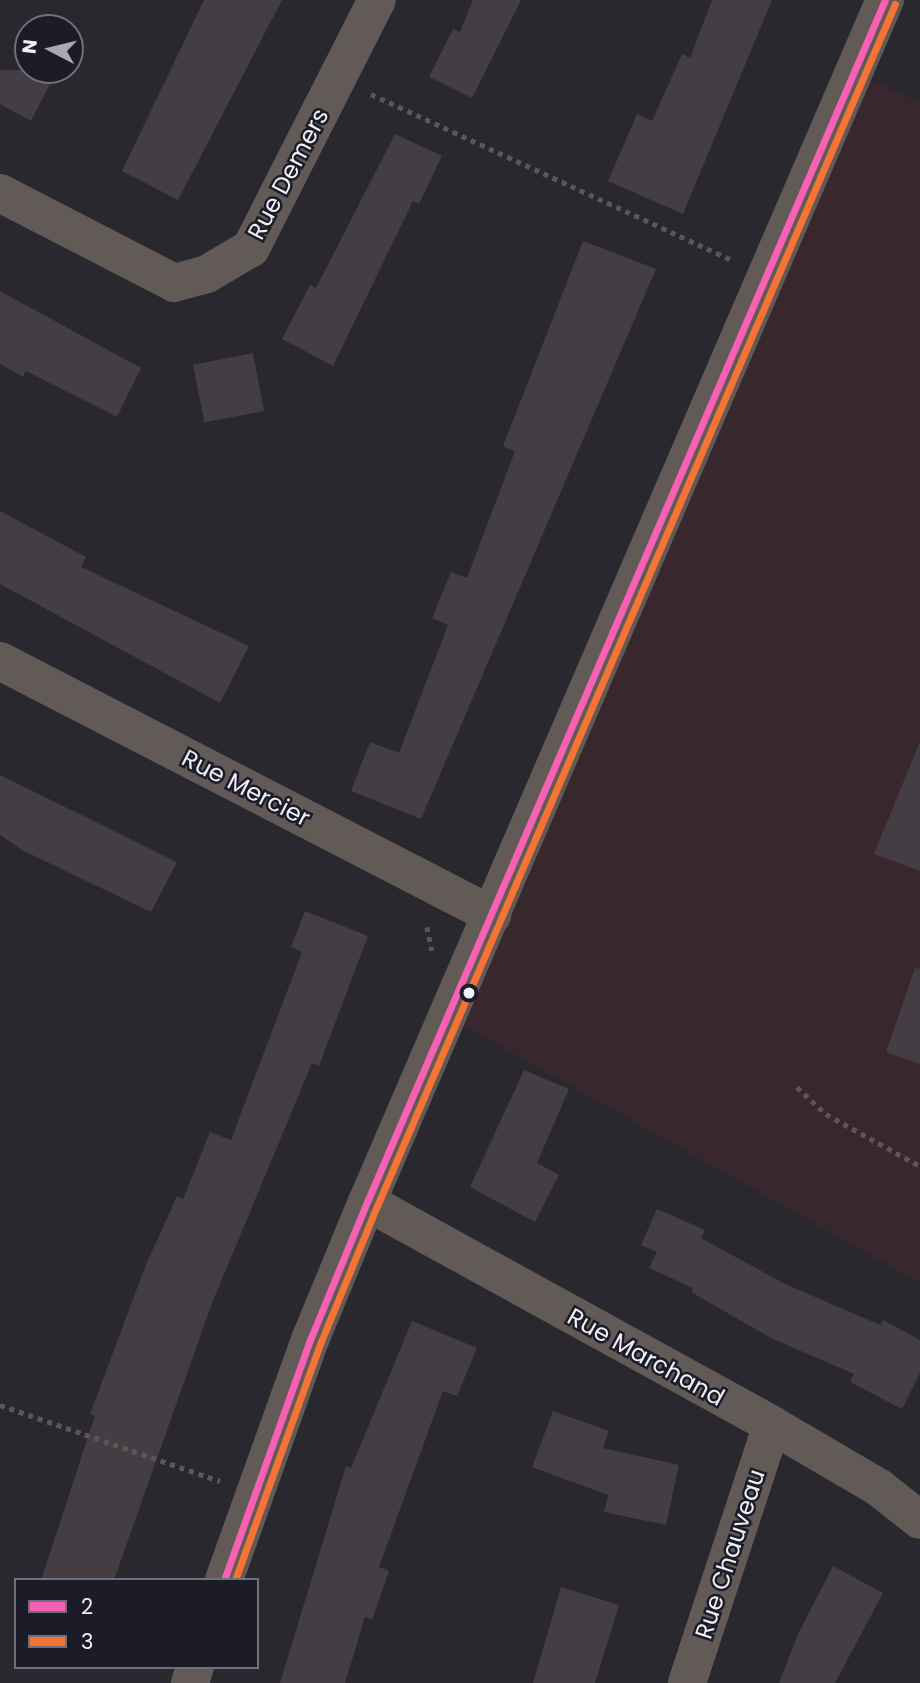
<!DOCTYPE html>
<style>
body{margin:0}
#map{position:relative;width:920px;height:1683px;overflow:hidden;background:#28282e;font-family:Poppins,sans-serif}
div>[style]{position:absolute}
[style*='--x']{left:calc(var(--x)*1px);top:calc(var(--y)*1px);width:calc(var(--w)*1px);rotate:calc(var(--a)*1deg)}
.education>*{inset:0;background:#38282e}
.building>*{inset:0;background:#443d43;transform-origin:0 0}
.path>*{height:4.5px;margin-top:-2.25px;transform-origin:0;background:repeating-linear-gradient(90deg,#5c5755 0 5px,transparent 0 10px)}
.minor>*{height:38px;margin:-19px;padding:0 19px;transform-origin:19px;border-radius:19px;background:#625a56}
.bus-1>*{height:7px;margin:-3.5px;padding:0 3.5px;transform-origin:3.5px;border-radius:3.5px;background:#f860b3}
.bus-2>*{height:7px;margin:-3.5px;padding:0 3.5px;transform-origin:3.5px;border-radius:3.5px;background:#f57335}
.dots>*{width:19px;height:19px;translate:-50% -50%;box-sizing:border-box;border:4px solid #1b1c28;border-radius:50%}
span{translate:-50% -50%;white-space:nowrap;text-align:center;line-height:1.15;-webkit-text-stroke:5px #1b1c28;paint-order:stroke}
.street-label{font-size:24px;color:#eeeff7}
.legend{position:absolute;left:14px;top:1578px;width:245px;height:91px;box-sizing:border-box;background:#1b1c28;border:2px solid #6f707b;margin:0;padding:9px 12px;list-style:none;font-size:21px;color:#eeeff7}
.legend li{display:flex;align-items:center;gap:14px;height:35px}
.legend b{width:35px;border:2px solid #6f707b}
.north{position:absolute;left:14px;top:14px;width:70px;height:70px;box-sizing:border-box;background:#1b1c28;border:2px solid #6f707b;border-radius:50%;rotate:277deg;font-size:19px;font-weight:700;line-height:28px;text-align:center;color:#eeeff7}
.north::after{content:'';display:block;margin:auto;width:24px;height:32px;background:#a9a9b1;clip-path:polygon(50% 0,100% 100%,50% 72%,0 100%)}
</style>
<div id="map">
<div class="education">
<i style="clip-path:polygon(854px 71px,920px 103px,920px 1283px,447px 1016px)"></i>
</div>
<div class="building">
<i style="clip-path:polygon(204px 0,282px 0,178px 200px,122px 171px)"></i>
<i style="clip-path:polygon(473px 0,521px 0,472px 98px,429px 77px,453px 29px,460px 32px)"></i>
<i style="clip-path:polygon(712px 0,772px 0,683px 214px,608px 181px,637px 114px,652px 121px,682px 54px,690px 58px)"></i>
<i style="clip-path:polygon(0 70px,57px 70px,31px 121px,0 104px)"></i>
<i style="clip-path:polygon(395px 134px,442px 156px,419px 204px,413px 201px,333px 366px,282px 339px,310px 285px,316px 288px)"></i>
<i style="clip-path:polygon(583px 241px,656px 269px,421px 819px,351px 791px,370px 742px,399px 753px,448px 625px,432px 618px,451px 572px,467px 578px,515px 451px,503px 446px)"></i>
<i style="clip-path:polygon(0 291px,141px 368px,117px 417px,26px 371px,23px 377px,0 364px)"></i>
<i style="left:253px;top:353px;width:59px;height:61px;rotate:79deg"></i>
<i style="clip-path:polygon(0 511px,86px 557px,81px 567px,249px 646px,220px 703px,0 584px)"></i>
<i style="clip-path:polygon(919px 744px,920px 744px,920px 871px,874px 854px)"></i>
<i style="clip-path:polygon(0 775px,177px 862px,151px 912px,22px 850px,0 835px)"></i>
<i style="clip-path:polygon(305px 911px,368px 936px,319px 1066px,312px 1063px,212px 1303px,114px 1580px,41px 1580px,95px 1416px,90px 1414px,145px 1267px,177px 1196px,183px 1199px,210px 1132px,231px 1140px,302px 952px,291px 947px)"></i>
<i style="clip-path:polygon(915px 968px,920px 969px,920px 1064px,886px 1052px)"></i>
<i style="clip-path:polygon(524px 1070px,569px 1089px,537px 1163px,559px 1175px,535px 1222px,470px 1187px)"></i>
<i style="clip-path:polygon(657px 1209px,705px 1230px,701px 1238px,783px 1283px,880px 1325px,883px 1320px,920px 1340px,920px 1373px,902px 1409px,850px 1382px,854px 1374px,771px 1338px,691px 1292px,693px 1288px,649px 1268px,657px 1252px,641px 1245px)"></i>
<i style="clip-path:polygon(412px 1321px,477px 1348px,457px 1396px,443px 1391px,379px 1567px,389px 1571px,372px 1620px,365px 1617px,345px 1683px,280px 1683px,346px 1466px,351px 1468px)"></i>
<i style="clip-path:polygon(553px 1411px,609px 1431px,603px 1448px,679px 1465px,666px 1525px,604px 1512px,608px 1495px,532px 1467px)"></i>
<i style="clip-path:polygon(833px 1566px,883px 1593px,835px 1683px,779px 1683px,798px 1634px)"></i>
<i style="clip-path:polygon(561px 1587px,619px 1605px,595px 1683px,533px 1683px)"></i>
</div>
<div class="path">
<i style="--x:371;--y:94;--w:397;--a:24.7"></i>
<i style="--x:427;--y:927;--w:24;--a:78"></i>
<i style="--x:797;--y:1087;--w:40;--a:43"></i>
<i style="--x:826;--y:1114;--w:107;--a:29"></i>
<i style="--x:0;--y:1405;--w:233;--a:19.1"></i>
</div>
<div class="minor">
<i style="--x:0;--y:193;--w:196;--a:27.3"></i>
<i style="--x:174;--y:283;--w:34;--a:-15"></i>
<i style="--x:207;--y:274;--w:51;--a:-30.6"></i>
<i style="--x:251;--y:248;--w:278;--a:-63.1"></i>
<i style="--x:0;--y:661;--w:554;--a:27.31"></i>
<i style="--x:367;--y:1202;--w:462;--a:28.8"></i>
<i style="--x:772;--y:1425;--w:123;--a:30.3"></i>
<i style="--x:878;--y:1487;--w:53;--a:38.2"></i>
<i style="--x:224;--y:1580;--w:255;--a:-70.3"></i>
<i style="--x:310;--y:1340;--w:149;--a:-67.6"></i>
<i style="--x:367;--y:1202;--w:1309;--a:-66.69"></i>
<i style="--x:190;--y:1683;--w:17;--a:-73"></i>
<i style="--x:687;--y:1683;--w:272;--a:-71.8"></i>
</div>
<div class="bus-1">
<i style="--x:224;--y:1580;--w:255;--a:-70.3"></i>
<i style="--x:310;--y:1340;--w:149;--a:-67.6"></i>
<i style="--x:367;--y:1202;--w:1309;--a:-66.69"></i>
</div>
<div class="bus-2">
<i style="--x:235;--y:1580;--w:251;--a:-70.2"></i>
<i style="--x:320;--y:1344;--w:149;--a:-67.6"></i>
<i style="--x:377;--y:1206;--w:1309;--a:-66.69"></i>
</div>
<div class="dots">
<i style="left:469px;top:993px;background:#eeeff7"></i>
</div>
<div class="street-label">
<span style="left:288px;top:174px;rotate:-62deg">Rue Demers</span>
<span style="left:246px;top:788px;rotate:27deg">Rue Mercier</span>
<span style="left:646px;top:1357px;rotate:29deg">Rue Marchand</span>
<span style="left:730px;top:1554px;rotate:-72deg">Rue Chauveau</span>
</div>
<ul class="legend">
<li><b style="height:9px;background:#f860b3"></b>2</li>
<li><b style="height:9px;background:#f57335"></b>3</li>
</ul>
<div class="north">N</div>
</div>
